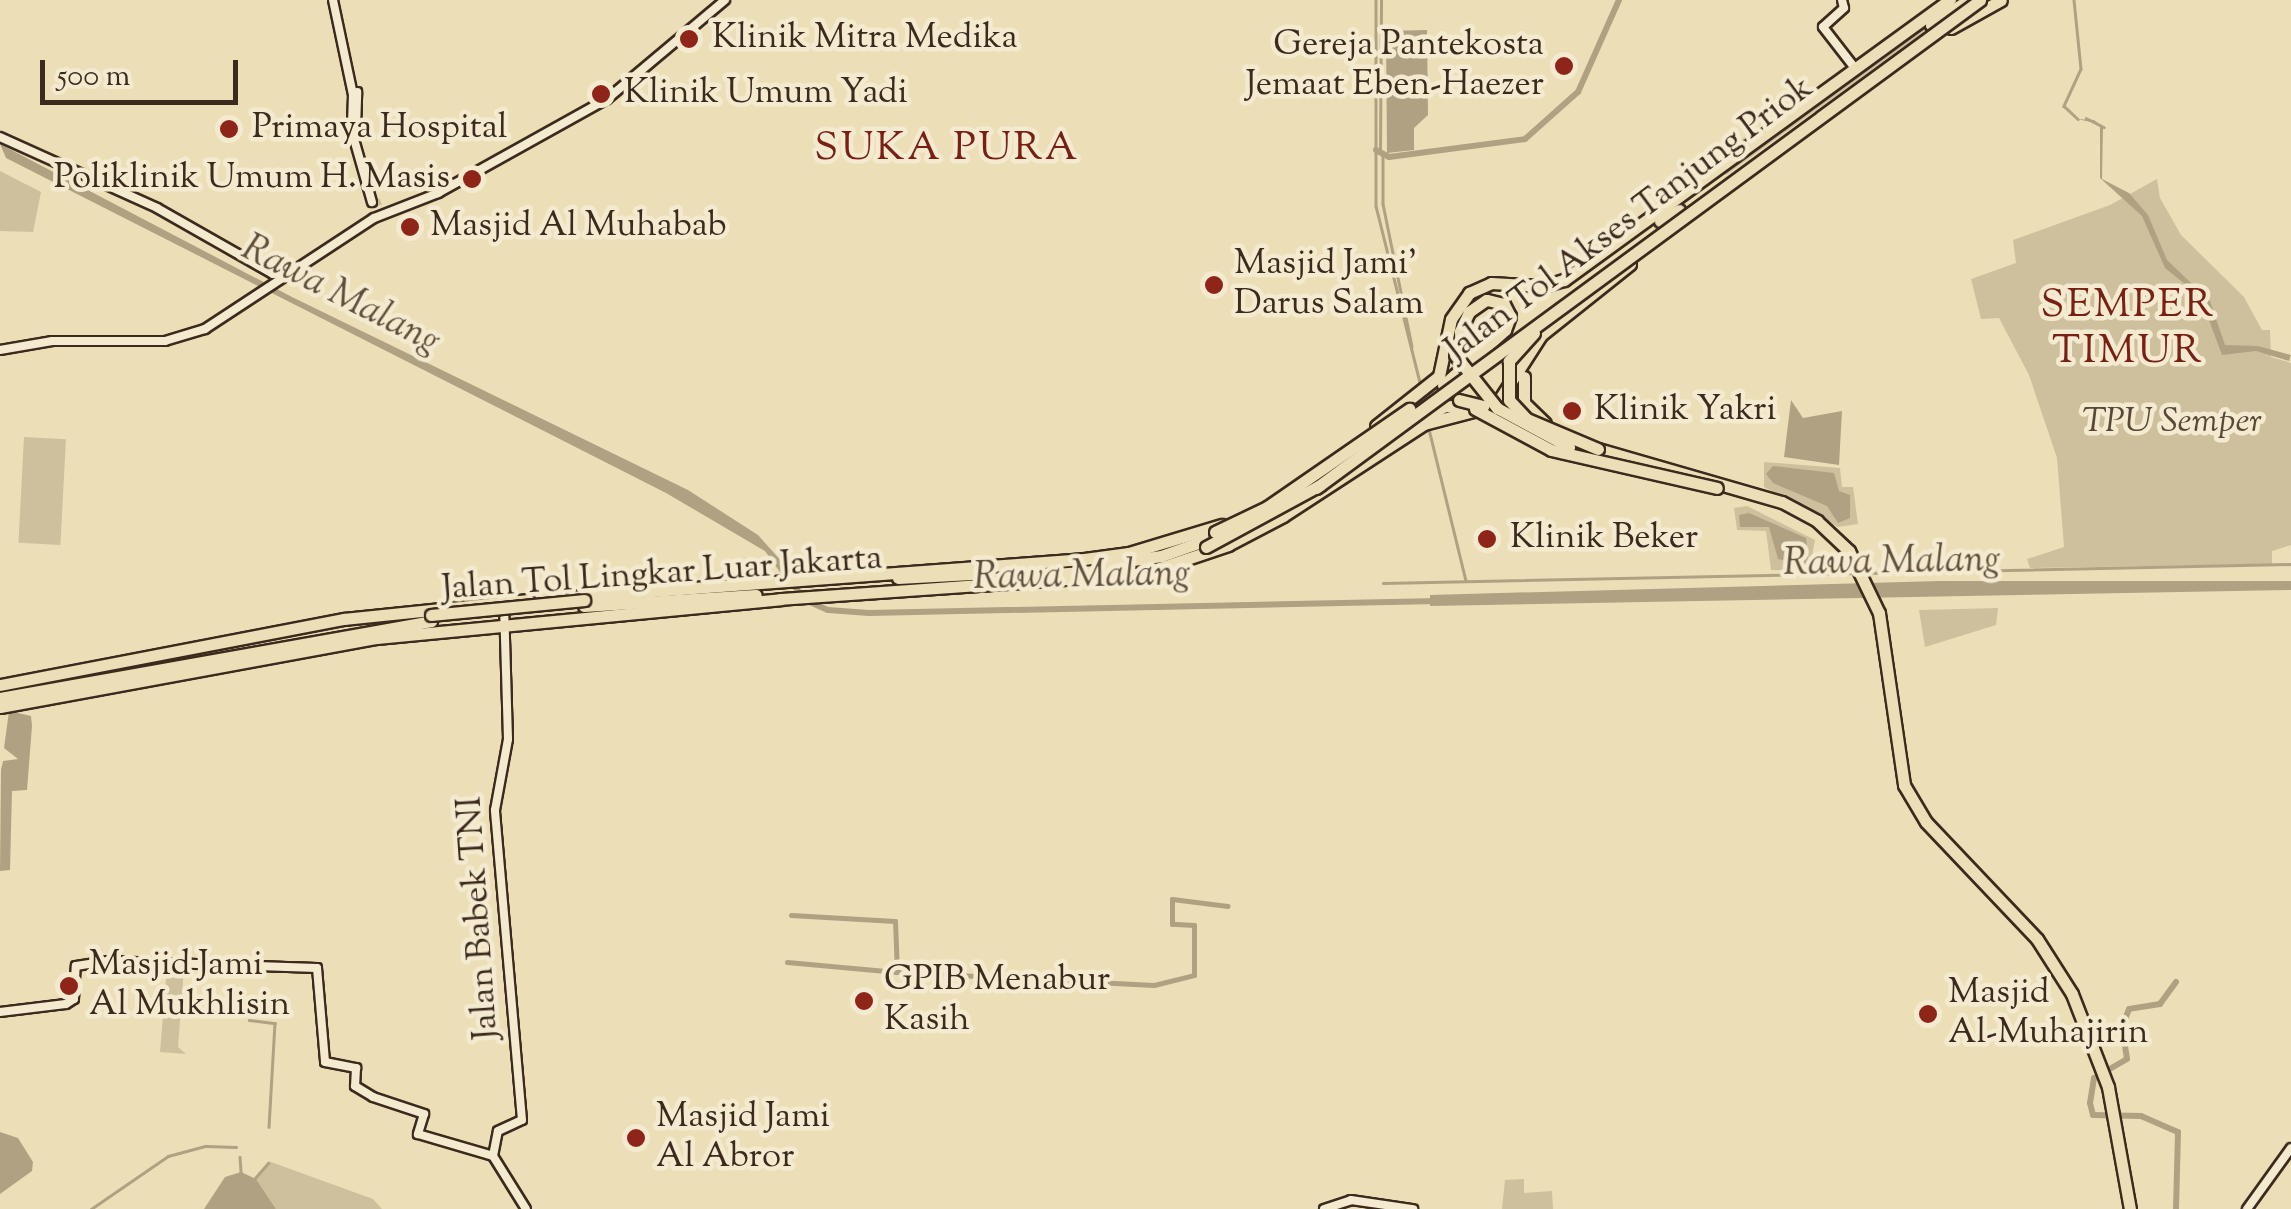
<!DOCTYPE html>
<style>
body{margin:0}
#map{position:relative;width:2291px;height:1209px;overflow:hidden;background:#ecdfb7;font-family:"Sorts Mill Goudy",serif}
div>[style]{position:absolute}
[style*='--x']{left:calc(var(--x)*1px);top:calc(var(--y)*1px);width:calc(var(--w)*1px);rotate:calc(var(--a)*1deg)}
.green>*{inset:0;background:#cec09d;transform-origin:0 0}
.water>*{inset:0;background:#b0a183}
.stream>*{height:2.5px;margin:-1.25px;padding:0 1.25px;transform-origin:1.25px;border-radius:1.25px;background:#b0a183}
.canal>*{height:5px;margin:-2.5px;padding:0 2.5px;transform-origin:2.5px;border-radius:2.5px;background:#b0a183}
.river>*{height:6px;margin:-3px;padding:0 3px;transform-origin:3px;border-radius:3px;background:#b0a183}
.secondary-tunnel>*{height:8px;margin-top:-4px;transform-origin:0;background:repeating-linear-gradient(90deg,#c9bb98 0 8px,transparent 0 12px)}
.roads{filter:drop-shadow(2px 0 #3c2a1d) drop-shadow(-2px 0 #3c2a1d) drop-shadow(0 2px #3c2a1d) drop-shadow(0 -2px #3c2a1d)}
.secondary>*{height:8px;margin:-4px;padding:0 4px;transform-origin:4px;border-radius:4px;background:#f3ead0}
.highway>*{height:11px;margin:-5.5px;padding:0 5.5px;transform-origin:5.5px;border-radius:5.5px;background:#ecdfb7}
.bridges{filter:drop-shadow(2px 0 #3c2a1d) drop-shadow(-2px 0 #3c2a1d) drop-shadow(0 2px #3c2a1d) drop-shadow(0 -2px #3c2a1d)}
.highway-bridge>*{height:11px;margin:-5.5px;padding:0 5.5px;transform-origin:5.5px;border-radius:5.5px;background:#ecdfb7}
.dots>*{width:28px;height:28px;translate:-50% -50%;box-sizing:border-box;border:5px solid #f3ead0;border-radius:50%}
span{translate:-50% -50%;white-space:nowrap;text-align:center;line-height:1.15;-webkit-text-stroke:9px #f3ead0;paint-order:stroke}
.poi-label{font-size:35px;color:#3c2a1d}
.left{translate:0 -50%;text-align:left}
.right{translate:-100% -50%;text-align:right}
.street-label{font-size:35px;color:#3c2a1d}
.park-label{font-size:35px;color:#594837;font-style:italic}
.water-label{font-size:38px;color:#5f4e3c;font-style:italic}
.quarter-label{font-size:40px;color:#7a1f14;letter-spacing:2.5px}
.scale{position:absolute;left:40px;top:60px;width:198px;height:45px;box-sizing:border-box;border:5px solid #3c2a1d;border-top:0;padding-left:12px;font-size:30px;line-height:35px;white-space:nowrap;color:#3c2a1d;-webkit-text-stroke:8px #f3ead0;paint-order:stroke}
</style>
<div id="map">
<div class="green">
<i style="clip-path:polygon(1950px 0,1968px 0,1726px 175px,1726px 167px,1629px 235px,1626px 227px,1745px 137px,1750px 146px)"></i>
<i style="clip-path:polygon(0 171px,41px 192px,33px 232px,0 231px)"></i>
<i style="clip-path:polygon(2157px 179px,2160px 198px,2181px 235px,2244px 297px,2262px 330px,2270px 330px,2271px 357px,2291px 363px,2291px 545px,2272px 551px,2272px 564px,2030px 568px,2027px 559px,2064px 547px,2057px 458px,2029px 375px,1999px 318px,1981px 319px,1971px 279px,2016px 263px,2013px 240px,2110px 205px)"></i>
<i style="left:24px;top:437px;width:42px;height:106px;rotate:3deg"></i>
<i style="clip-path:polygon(1764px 462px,1840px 468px,1842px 487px,1853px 487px,1858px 524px,1838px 527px,1764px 487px)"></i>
<i style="clip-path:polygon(1747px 506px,1815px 540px,1812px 556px,1829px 555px,1825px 568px,1834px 571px,1771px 570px,1766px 531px,1737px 530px,1734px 508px)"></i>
<i style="clip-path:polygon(1998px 608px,1996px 625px,1925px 647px,1919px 610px)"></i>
<i style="clip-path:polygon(167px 967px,184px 968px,178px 1047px,186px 1054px,160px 1052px)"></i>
<i style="clip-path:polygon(271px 1162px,373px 1199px,382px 1209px,276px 1209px,256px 1179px)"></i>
<i style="clip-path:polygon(1524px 1179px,1524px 1193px,1552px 1191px,1553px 1209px,1502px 1209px,1505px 1180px)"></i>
</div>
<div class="water">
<i style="clip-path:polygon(1427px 30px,1428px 115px,1414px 128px,1414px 150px,1387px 153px,1386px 31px)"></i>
<i style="clip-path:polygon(2077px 119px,2094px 120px,2103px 127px,2102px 179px,2129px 193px,2148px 215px,2167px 260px,2210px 301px,2225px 345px,2258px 346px,2291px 355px,2289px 361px,2256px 351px,2222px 355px,2200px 296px,2165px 268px,2142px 216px,2100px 178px,2100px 124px)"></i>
<i style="clip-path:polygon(0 144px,292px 297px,688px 490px,758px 535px,792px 573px,782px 575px,765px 551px,666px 493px,6px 158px)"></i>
<i style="clip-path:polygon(1791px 400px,1803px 418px,1842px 411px,1839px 465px,1784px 457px)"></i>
<i style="clip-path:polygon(1773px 466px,1834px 473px,1839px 491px,1850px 495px,1850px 518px,1838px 523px,1827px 506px,1773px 483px,1766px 474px)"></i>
<i style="clip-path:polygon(1749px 513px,1806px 538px,1809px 566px,1778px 559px,1769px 527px,1740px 527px,1739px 515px)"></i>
<i style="clip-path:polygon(1940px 581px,2291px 581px,2291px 590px,1430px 606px,1430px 595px)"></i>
<i style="clip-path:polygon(9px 711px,31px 716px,32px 726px,27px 790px,12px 791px,10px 870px,0 871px,1px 770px,3px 761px,18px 759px,4px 748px)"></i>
<i style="clip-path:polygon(0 1132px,18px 1138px,33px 1162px,32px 1171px,0 1194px)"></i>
<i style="clip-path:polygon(241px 1172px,256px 1179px,276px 1209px,204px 1209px,225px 1177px)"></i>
</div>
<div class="stream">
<i style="--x:1376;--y:0;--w:206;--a:90"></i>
<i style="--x:1376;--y:206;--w:182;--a:76"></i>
<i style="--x:2074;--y:0;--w:69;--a:84.2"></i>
<i style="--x:2081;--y:69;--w:41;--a:114.7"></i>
<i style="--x:2064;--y:106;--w:19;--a:43"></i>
<i style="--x:2086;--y:118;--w:20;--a:27"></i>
<i style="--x:1380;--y:151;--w:151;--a:-89.6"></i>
<i style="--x:1383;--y:156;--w:48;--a:90"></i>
<i style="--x:1383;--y:204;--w:145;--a:78.5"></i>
<i style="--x:1429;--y:429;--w:156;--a:76.3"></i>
<i style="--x:1864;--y:573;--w:427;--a:-1.2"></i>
<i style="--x:1383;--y:583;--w:473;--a:-1.2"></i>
<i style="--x:249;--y:1020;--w:26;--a:7"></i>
<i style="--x:275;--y:1023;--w:104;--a:93.3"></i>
<i style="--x:240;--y:1157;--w:15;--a:86"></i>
<i style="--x:255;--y:1178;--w:20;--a:-49"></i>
<i style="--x:91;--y:1209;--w:93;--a:-34.5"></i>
<i style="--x:168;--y:1156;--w:39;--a:-15"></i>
<i style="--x:206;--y:1146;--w:30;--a:2"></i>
</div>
<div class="canal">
<i style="--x:791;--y:915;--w:104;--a:3.3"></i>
<i style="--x:895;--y:921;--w:51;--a:87.8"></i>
<i style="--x:897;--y:972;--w:257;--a:2.9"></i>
<i style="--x:1154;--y:985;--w:41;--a:-14"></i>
<i style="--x:1194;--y:975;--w:50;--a:-90"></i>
<i style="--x:1194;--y:925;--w:22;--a:-177"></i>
<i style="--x:1172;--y:924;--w:25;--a:-90"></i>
<i style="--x:1172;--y:899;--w:56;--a:7.1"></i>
<i style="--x:787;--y:962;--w:110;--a:5.2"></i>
</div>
<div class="river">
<i style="--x:1376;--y:150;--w:15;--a:28"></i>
<i style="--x:1389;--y:157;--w:137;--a:-7.5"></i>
<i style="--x:1525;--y:139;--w:71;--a:-41.6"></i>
<i style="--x:1578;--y:92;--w:101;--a:-66"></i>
<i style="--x:792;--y:582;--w:20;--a:57"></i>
<i style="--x:803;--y:599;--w:27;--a:24"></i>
<i style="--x:828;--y:610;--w:41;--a:4.2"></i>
<i style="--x:869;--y:613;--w:569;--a:-1.21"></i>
<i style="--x:2176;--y:982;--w:27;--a:126"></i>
<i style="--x:2160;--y:1004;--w:31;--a:171"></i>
<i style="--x:2129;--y:1009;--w:19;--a:111"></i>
<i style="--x:2122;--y:1027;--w:32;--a:81"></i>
<i style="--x:2127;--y:1059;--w:38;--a:150"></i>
<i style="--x:2094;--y:1078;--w:25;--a:99"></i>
<i style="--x:2090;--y:1103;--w:12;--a:76"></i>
<i style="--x:2093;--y:1115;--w:48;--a:1.2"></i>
<i style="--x:2141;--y:1116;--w:40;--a:23.4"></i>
<i style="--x:2178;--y:1132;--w:77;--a:91.5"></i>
</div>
<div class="secondary-tunnel">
<i style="--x:376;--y:200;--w:6;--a:72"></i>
</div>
<div class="roads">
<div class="secondary">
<i style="--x:333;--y:0;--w:97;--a:78.1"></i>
<i style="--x:353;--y:95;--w:37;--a:92"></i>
<i style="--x:352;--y:132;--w:73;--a:74.1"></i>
<i style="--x:1842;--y:0;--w:8;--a:76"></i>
<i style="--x:1844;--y:8;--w:28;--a:138"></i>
<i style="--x:1823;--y:27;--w:51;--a:52.2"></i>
<i style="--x:356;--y:128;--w:36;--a:-88"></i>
<i style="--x:0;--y:137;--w:172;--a:24.3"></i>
<i style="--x:157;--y:208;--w:133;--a:29.6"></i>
<i style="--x:273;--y:274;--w:16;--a:-4"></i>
<i style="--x:0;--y:350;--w:53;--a:-9.8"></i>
<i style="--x:52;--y:341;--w:113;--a:0"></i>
<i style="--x:165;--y:341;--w:42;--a:-16.7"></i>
<i style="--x:205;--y:329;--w:202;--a:-33.3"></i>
<i style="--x:374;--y:218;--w:69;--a:-21.3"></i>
<i style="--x:438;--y:193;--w:193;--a:-29.1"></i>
<i style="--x:607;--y:99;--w:154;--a:-40"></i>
<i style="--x:0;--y:1012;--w:66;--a:-6.9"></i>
<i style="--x:66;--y:1004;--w:9;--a:-32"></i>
<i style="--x:74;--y:999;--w:33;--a:-87"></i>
<i style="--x:76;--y:966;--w:31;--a:-9"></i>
<i style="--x:107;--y:961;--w:210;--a:1.9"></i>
<i style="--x:317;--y:968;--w:94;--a:85.1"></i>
<i style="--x:325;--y:1062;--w:32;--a:11"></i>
<i style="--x:356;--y:1068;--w:18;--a:93"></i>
<i style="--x:355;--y:1086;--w:21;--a:31"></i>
<i style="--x:373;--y:1097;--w:54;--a:18.4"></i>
<i style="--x:424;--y:1114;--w:21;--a:107"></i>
<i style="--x:418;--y:1134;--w:78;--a:16.3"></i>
<i style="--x:493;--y:1156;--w:25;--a:-79"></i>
<i style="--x:498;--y:1131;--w:26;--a:-25"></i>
<i style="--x:522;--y:1120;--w:311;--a:-95"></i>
<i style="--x:495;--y:810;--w:72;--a:-79.6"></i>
<i style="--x:508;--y:739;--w:133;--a:-91.7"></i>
<i style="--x:493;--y:1156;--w:62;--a:58.1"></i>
<i style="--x:1324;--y:1209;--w:28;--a:-18"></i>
<i style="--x:1351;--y:1200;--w:63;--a:8.3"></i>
<i style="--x:2247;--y:1209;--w:75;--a:-54.2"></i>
</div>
<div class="highway">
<i style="--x:1931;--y:25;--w:45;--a:-34"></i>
<i style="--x:1951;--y:28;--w:57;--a:-29.2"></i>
<i style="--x:1660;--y:221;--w:22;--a:-30"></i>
<i style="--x:1524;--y:377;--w:26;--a:90"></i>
<i style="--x:1524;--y:403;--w:29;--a:44"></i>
<i style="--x:1443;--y:385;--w:83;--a:-41.6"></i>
<i style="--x:1505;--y:330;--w:15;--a:-70"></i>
<i style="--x:1510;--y:316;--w:13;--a:-117"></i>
<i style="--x:1504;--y:304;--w:18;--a:-167"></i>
<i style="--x:1486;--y:300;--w:21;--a:145"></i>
<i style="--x:1469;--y:312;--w:21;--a:115"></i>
<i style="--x:1460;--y:331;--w:23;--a:88"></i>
<i style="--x:1417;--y:422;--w:32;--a:-30"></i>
<i style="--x:1445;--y:406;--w:23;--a:2"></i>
<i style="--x:1376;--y:426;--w:80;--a:-38.4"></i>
<i style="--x:1439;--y:376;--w:58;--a:-78.1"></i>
<i style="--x:1451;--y:319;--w:32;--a:-55"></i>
<i style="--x:1469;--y:293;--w:24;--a:-24"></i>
<i style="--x:1491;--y:283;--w:53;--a:3.2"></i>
<i style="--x:1544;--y:286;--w:21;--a:-17"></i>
<i style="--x:1564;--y:280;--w:477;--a:-36"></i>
<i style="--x:1598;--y:449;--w:191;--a:16.1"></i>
<i style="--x:1782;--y:502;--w:40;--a:28"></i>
<i style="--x:1817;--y:521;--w:44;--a:43.2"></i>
<i style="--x:1849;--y:551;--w:69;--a:64.2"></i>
<i style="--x:1879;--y:613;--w:174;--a:81.7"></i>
<i style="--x:1904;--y:785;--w:43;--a:59.3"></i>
<i style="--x:1926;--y:822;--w:161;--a:46.5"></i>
<i style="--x:2037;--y:939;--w:65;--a:57.5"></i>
<i style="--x:2072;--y:994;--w:100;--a:68.8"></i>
<i style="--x:2108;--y:1087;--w:124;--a:79.8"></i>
<i style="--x:1097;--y:565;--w:65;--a:-8"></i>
<i style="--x:1161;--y:556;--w:57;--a:-19.4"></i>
<i style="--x:898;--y:578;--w:91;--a:-3.1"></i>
<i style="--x:979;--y:580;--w:126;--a:-4.5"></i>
<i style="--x:572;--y:597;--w:513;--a:-4.24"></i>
<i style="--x:1084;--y:559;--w:45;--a:-7.6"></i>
<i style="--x:1129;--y:553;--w:97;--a:-16.8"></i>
<i style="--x:584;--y:606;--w:172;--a:-3.7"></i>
<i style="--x:0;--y:685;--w:350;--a:-10.9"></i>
<i style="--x:344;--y:619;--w:185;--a:-5.9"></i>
<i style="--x:0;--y:698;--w:438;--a:-10.1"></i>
<i style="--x:0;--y:707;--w:383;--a:-10.4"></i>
<i style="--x:377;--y:638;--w:405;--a:-5.5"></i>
<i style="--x:780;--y:599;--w:363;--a:-4"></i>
<i style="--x:1142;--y:574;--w:91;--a:-18.6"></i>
<i style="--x:1228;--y:545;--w:62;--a:-27.8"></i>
<i style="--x:1283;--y:516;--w:168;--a:-33.1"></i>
<i style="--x:1424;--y:424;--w:74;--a:-14.8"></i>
<i style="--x:1496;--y:405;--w:83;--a:-57.3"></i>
<i style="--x:1541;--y:335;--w:114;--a:-38.6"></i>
</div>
</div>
<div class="bridges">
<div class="highway-bridge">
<i style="--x:1534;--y:333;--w:38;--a:132"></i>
<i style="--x:1509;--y:361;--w:39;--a:90"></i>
<i style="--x:1509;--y:400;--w:26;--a:47"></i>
<i style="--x:1527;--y:419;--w:77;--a:22.9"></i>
<i style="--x:1455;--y:355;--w:68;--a:51.6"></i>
<i style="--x:1497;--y:408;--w:82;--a:28.4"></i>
<i style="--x:1459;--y:400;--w:25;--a:14"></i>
<i style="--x:1475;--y:409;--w:86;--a:28.3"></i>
<i style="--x:1551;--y:450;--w:170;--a:12.9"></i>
<i style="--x:1316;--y:488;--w:824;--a:-36.31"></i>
<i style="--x:1215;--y:532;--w:58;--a:-25.7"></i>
<i style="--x:1267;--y:507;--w:173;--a:-34.6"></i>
<i style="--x:1206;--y:547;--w:130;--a:-28.5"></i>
<i style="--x:431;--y:615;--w:154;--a:-5.6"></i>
</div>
</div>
<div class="dots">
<i style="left:689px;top:39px;background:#8f2418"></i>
<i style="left:1564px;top:66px;background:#8f2418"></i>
<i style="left:601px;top:94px;background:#8f2418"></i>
<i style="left:229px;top:129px;background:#8f2418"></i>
<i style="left:472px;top:179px;background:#8f2418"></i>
<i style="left:410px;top:227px;background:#8f2418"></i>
<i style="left:1214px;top:285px;background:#8f2418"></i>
<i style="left:1572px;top:411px;background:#8f2418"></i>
<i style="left:1487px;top:539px;background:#8f2418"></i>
<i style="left:69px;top:986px;background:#8f2418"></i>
<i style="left:864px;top:1001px;background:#8f2418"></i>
<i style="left:1928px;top:1014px;background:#8f2418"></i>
<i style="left:636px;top:1138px;background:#8f2418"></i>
</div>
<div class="poi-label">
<span class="left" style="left:712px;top:39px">Klinik Mitra Medika</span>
<span class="right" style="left:1544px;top:66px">Gereja Pantekosta<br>Jemaat Eben-Haezer</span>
<span class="left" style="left:624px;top:94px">Klinik Umum Yadi</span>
<span class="left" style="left:252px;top:129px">Primaya Hospital</span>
<span class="right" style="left:450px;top:179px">Poliklinik Umum H. Masis</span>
<span class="left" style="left:430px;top:227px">Masjid Al Muhabab</span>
<span class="left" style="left:1234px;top:285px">Masjid Jami'<br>Darus Salam</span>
<span class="left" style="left:1594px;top:411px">Klinik Yakri</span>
<span class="left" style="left:1510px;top:539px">Klinik Beker</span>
<span class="left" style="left:89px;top:986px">Masjid Jami<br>Al Mukhlisin</span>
<span class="left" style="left:884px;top:1001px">GPIB Menabur<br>Kasih</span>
<span class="left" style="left:1948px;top:1014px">Masjid<br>Al-Muhajirin</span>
<span class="left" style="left:656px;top:1138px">Masjid Jami<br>Al Abror</span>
</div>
<div class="street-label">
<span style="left:1630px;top:220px;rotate:-37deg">Jalan Tol Akses Tanjung Priok</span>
<span style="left:662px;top:575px;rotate:-4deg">Jalan Tol Lingkar Luar Jakarta</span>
<span style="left:480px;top:918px;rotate:-94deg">Jalan Babek TNI</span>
</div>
<div class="park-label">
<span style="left:2172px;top:423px">TPU Semper</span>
</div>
<div class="water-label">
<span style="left:340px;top:297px;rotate:27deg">Rawa Malang</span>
<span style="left:1892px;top:564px;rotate:-1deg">Rawa Malang</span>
<span style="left:1082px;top:578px;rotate:-1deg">Rawa Malang</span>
</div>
<div class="quarter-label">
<span style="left:947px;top:150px">SUKA PURA</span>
<span style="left:2128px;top:330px">SEMPER<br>TIMUR</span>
</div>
<div class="scale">500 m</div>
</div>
